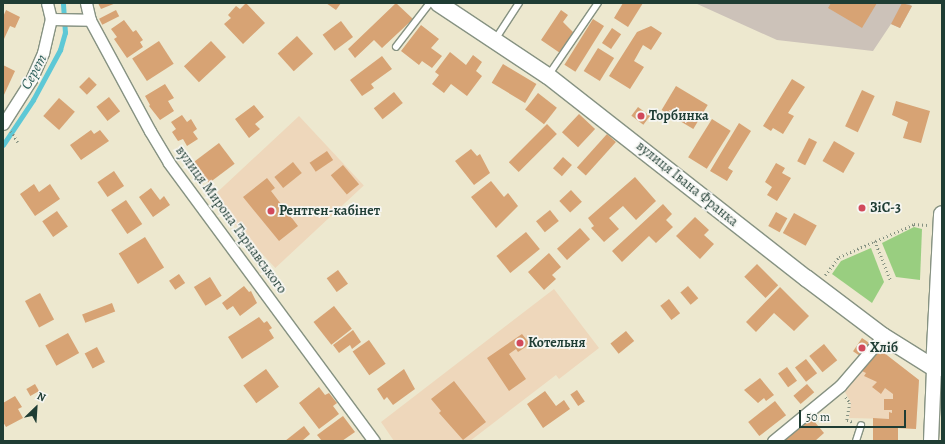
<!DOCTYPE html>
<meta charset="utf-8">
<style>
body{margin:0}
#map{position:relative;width:945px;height:444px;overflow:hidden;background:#ede8cf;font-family:Alegreya,serif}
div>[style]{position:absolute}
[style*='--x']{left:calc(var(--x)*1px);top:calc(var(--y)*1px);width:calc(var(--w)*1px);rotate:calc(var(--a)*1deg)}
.built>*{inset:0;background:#eed7bb;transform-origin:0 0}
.industrial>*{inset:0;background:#ccc2b9}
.green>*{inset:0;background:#99ce80}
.stream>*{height:4.5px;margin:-2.25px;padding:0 2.25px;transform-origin:2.25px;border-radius:2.25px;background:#5dc8d6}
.building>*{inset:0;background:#d7a374;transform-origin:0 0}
.path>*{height:2.5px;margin-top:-1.25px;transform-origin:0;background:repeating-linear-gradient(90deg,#869282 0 1px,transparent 0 4px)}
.roads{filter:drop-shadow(1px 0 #869282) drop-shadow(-1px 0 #869282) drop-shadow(0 1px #869282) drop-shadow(0 -1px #869282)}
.service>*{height:5.5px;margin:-2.75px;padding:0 2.75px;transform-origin:2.75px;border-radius:2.75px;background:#fff}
.minor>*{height:11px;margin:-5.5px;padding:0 5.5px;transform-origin:5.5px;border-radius:5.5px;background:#fff}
.tertiary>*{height:14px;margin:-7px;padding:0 7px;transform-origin:7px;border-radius:7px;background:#fff}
.secondary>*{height:16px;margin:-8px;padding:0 8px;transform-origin:8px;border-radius:8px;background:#fff}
.dots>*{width:11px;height:11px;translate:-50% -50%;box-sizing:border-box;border:2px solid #f6f6f2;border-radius:50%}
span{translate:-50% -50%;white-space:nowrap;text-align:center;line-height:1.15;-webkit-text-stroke:3.5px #f6f6f2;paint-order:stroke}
.poi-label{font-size:14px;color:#1f3d34;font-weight:700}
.left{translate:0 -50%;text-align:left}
.street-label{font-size:14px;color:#1f3d34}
.water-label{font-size:15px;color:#2e605c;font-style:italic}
.frame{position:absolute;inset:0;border:4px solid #1f3d34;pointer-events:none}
.north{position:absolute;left:16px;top:388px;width:40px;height:40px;-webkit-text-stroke:3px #f6f6f2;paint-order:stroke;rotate:25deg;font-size:11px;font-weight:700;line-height:16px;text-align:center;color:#1f3d34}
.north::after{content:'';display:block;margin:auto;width:14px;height:18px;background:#1f3d34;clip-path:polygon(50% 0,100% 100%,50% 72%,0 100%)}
.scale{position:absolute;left:799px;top:410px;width:107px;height:18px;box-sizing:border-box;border:2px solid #1f3d34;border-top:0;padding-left:5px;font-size:12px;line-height:14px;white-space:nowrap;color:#1f3d34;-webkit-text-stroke:3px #f6f6f2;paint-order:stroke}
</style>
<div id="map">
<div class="built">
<i style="left:299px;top:116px;width:95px;height:121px;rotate:47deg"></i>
<i style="clip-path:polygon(554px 289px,599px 348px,559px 379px,556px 375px,470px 441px,394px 441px,381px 422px)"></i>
<i style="clip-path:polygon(879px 349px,919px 380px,916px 429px,892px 428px,889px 419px,849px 418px,851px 403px,845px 392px)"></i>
</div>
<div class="industrial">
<i style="clip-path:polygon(695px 3px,908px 3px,912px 6px,900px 28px,891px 24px,873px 51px,777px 40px)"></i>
</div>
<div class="green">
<i style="clip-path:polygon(914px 227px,922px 229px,920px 280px,896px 277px,882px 243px)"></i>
<i style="clip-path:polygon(871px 248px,884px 282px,872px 303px,832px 274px,841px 261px)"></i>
</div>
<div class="stream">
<i style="--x:3;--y:145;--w:54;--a:-56.3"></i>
<i style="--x:33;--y:100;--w:57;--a:-61.6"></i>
<i style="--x:60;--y:50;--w:18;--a:-74"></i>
<i style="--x:65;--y:33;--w:30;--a:-94"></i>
</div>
<div class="building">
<i style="clip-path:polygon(98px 3px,116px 3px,101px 9px)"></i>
<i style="clip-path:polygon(246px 3px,265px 23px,243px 44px,224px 24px,231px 18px,228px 15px,236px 6px,240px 9px)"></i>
<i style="clip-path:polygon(326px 3px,341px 3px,336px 10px)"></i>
<i style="clip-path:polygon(396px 3px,413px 19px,382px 48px,374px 40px,355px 58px,348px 49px)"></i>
<i style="clip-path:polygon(623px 3px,643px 3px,628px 27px,614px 18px)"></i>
<i style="clip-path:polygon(831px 3px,877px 3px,862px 28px,828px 8px)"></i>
<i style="clip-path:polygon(902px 3px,912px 6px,900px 28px,891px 24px)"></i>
<i style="clip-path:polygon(6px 10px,20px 17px,15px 28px,10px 26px,4px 39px,3px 17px)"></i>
<i style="left:116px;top:10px;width:7px;height:19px;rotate:63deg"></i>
<i style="clip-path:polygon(561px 10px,568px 15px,563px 22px,574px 33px,560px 53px,541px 40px)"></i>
<i style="left:593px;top:19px;width:13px;height:54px;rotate:32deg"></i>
<i style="clip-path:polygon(124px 20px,133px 32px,136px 30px,143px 40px,140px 42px,143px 47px,127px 58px,114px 39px,117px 37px,111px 29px)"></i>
<i style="left:341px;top:21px;width:20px;height:23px;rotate:53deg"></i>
<i style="clip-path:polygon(421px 25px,439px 39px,431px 48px,442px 56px,432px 68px,422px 61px,419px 65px,401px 51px)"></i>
<i style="clip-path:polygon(651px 26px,662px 33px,651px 50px,643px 45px,634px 61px,644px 67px,630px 89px,609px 76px,637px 32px)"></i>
<i style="left:612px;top:28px;width:11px;height:18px;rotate:34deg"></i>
<i style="left:297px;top:36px;width:24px;height:26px;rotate:48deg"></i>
<i style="left:159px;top:41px;width:27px;height:32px;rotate:57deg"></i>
<i style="left:211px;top:41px;width:22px;height:37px;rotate:47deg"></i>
<i style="left:598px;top:48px;width:19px;height:27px;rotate:32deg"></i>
<i style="clip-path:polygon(450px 52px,466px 65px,473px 55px,482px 62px,476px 71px,482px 76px,467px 96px,451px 84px,444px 93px,432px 84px,439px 75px,435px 72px)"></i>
<i style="clip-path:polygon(382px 56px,392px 69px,371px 84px,374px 88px,362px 96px,350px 80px)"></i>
<i style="left:503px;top:64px;width:39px;height:22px;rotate:31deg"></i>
<i style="clip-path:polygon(3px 65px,15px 71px,3px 97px)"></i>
<i style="left:89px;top:77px;width:11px;height:14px;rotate:45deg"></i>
<i style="clip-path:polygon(792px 79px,805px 87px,788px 113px,794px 116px,783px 134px,773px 128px,771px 131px,763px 126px)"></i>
<i style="clip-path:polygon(165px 84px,174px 98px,168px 101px,174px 111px,160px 120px,149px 106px,150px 105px,145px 96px)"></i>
<i style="left:676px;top:86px;width:37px;height:28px;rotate:31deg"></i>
<i style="left:862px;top:90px;width:14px;height:40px;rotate:25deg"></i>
<i style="left:394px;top:92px;width:14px;height:26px;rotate:51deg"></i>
<i style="left:538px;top:93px;width:24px;height:21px;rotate:38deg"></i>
<i style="left:109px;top:97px;width:18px;height:16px;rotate:52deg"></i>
<i style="left:59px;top:98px;width:21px;height:24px;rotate:41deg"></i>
<i style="clip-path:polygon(896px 101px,930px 111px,921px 143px,903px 138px,908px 122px,892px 115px)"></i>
<i style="clip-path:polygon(254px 105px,264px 117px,255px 124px,260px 129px,249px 138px,235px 119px)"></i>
<i style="left:638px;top:107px;width:15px;height:11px;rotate:37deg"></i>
<i style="left:579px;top:114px;width:22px;height:25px;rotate:43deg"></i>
<i style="clip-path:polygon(182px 115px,187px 122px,191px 119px,197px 129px,193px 132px,198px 139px,187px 146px,183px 139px,178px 141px,172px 132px,176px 129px,171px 122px)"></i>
<i style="left:712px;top:119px;width:22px;height:45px;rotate:32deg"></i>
<i style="clip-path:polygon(739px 123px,751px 131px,728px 168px,733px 171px,727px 181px,710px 171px)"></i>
<i style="left:547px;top:124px;width:14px;height:54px;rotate:45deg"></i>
<i style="clip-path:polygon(91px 130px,94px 134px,100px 130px,109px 141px,81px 160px,70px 145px)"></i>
<i style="left:607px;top:134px;width:12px;height:45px;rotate:42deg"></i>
<i style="left:809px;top:138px;width:9px;height:26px;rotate:27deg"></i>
<i style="left:834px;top:141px;width:24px;height:23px;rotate:30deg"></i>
<i style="left:219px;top:143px;width:26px;height:32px;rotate:53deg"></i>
<i style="clip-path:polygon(471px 149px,477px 156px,480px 154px,490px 173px,474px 185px,455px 161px)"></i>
<i style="left:327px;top:151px;width:11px;height:21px;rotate:56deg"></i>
<i style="left:563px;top:157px;width:12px;height:15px;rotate:42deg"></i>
<i style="left:293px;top:162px;width:14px;height:24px;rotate:51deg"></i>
<i style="clip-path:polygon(776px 163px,785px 168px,782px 173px,791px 178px,777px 201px,767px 195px,772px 187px,765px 182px)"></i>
<i style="left:343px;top:165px;width:25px;height:16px;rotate:50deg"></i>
<i style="left:114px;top:171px;width:18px;height:20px;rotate:56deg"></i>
<i style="clip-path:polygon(635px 177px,656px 201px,636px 220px,623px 206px,609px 218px,619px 229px,604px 242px,591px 228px,594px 226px,588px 218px)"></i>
<i style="clip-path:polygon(267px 178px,275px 188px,271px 191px,298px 226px,279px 241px,243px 197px)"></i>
<i style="clip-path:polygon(491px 181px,504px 197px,508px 193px,518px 206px,496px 228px,471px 197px)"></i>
<i style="clip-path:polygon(34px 184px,39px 192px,50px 184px,60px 199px,35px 216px,20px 194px)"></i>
<i style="clip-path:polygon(151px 188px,160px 200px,164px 196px,170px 205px,153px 217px,139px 197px)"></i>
<i style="left:571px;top:190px;width:16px;height:16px;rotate:47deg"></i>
<i style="left:126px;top:200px;width:29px;height:18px;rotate:56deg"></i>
<i style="clip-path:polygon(663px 204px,672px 214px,666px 220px,673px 227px,656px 243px,649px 236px,622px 262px,612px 251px)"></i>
<i style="left:550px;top:210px;width:14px;height:18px;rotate:51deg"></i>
<i style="left:57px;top:211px;width:19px;height:18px;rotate:55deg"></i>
<i style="left:776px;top:212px;width:13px;height:16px;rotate:29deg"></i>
<i style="left:794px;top:213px;width:26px;height:23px;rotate:29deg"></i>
<i style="clip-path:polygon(695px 217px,709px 230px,704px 235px,714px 244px,700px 259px,676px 236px)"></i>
<i style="left:580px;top:228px;width:15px;height:31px;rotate:48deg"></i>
<i style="left:526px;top:232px;width:22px;height:38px;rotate:51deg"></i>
<i style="left:145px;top:237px;width:36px;height:31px;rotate:58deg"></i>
<i style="clip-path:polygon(549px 253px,561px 267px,552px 275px,556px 279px,544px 290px,528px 272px)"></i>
<i style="left:757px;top:264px;width:30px;height:18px;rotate:45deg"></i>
<i style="left:338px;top:270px;width:17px;height:14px;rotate:54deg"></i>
<i style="left:179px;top:274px;width:11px;height:12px;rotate:56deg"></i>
<i style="left:210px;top:277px;width:22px;height:19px;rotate:58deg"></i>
<i style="clip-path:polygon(244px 286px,249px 292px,251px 291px,257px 303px,240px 316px,233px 306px,227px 310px,222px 303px)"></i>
<i style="left:688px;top:286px;width:16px;height:10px;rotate:50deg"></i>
<i style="clip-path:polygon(780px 287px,809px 316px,794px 331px,774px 313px,756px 332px,746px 322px)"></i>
<i style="left:40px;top:293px;width:30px;height:17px;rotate:62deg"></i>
<i style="left:669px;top:299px;width:18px;height:11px;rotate:52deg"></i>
<i style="left:112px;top:303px;width:9px;height:32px;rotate:69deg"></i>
<i style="left:334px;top:306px;width:29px;height:26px;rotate:52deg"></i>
<i style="clip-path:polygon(259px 317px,264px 323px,267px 321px,272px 328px,269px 330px,274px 338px,242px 359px,228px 337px)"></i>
<i style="clip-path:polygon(353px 330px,361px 342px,352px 349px,350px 345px,339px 353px,333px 345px)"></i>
<i style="left:626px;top:331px;width:13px;height:20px;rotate:51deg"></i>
<i style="left:68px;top:333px;width:23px;height:26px;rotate:61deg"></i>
<i style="clip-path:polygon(522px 334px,530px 344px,518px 352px,516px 349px,509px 354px,526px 379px,509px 391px,487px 358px)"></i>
<i style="left:862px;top:338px;width:11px;height:16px;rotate:34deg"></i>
<i style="left:369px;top:340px;width:29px;height:20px;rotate:55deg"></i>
<i style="left:824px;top:344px;width:21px;height:19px;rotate:51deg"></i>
<i style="left:97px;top:347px;width:17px;height:14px;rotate:62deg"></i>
<i style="clip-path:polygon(879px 349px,919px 380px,916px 429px,898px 428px,898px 441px,873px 441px,873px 418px,889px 419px,889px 412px,892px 413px,892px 410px,884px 410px,884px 399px,893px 399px,893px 394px,885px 388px,881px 394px,872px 387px,877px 382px,864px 376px,866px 373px,862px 371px)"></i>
<i style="left:806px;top:359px;width:18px;height:14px;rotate:52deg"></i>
<i style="left:787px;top:367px;width:17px;height:11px;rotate:54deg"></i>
<i style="left:266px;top:369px;width:22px;height:28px;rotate:54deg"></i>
<i style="clip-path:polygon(404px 369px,415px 389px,393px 405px,387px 397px,384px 400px,377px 389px)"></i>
<i style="clip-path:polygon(760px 378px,774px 395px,766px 401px,764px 398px,758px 403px,744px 390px)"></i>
<i style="clip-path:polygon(454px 381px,486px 422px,463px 440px,439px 413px,441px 411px,431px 399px)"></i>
<i style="left:35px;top:384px;width:8px;height:10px;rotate:60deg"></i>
<i style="left:807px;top:384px;width:11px;height:18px;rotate:49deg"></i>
<i style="clip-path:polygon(319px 387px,325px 395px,329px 393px,337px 403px,333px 406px,339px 414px,319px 429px,299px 403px)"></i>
<i style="left:577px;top:390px;width:14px;height:8px;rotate:56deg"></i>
<i style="clip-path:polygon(545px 391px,556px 406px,564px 400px,570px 409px,543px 428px,527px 404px)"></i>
<i style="clip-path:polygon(15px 396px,22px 407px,18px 409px,23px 418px,6px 427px,3px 422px,3px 403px)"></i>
<i style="left:775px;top:401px;width:18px;height:34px;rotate:52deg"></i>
<i style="clip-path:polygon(809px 415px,824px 433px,815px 441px,778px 441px)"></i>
<i style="clip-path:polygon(343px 416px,355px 432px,342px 441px,322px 441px,317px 435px)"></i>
<i style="clip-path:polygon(304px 426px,310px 434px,302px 441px,285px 441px)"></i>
</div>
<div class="path">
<i style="--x:11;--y:131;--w:13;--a:58"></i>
<i style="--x:875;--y:241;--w:43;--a:68.2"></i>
<i style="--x:825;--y:275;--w:23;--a:-52"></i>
<i style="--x:839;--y:257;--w:82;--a:-23.7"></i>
<i style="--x:914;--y:224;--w:13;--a:4"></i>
<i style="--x:846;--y:397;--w:7;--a:56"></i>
<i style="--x:850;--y:403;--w:17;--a:100"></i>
<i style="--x:847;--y:420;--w:6;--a:18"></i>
</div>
<div class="roads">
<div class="service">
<i style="--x:495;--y:40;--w:44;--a:-57"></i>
<i style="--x:396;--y:47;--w:56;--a:-52.3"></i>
<i style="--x:548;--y:76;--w:88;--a:-55.6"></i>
<i style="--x:856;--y:441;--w:16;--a:-72"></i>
</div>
<div class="minor">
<i style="--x:86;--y:3;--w:17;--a:77"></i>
<i style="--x:90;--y:20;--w:126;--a:61.6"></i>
<i style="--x:150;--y:131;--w:37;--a:59"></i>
<i style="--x:169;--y:163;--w:345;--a:53.6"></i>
<i style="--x:51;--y:19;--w:39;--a:1"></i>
<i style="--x:3;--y:124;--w:52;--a:-57.5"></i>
<i style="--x:31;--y:80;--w:30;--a:-66"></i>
<i style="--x:43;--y:53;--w:35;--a:-77"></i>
<i style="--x:51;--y:19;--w:16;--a:-104"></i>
<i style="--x:773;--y:441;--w:87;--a:-39.4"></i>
<i style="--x:840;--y:386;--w:66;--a:-49.3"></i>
</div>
<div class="tertiary">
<i style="--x:931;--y:441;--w:73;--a:-87.6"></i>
<i style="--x:934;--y:368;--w:8;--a:7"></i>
</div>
<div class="secondary">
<i style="--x:438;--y:3;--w:132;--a:33.6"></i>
<i style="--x:548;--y:76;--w:328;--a:38.1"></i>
<i style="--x:806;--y:278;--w:96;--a:37"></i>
<i style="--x:883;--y:336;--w:60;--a:32.1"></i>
<i style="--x:934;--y:368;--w:154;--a:-87"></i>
</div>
</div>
<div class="dots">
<i style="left:641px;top:116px;background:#d1495b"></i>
<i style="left:862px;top:208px;background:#d1495b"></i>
<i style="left:271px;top:211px;background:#d1495b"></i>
<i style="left:520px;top:343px;background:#d1495b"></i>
<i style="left:862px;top:348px;background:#d1495b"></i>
</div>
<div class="poi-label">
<span class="left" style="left:649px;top:116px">Торбинка</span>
<span class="left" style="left:870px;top:208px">ЗіС-3</span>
<span class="left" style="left:279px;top:211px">Рентген-кабінет</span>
<span class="left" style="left:528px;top:343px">Котельня</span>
<span class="left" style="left:870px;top:348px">Хліб</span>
</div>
<div class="street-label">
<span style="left:687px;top:184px;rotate:39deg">вулиця Івана Франка</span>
<span style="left:231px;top:220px;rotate:54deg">вулиця Мирона Тарнавського</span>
</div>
<div class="water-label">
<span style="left:34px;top:72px;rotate:-61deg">Серет</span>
</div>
<div class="frame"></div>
<div class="north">N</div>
<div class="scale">50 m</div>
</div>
